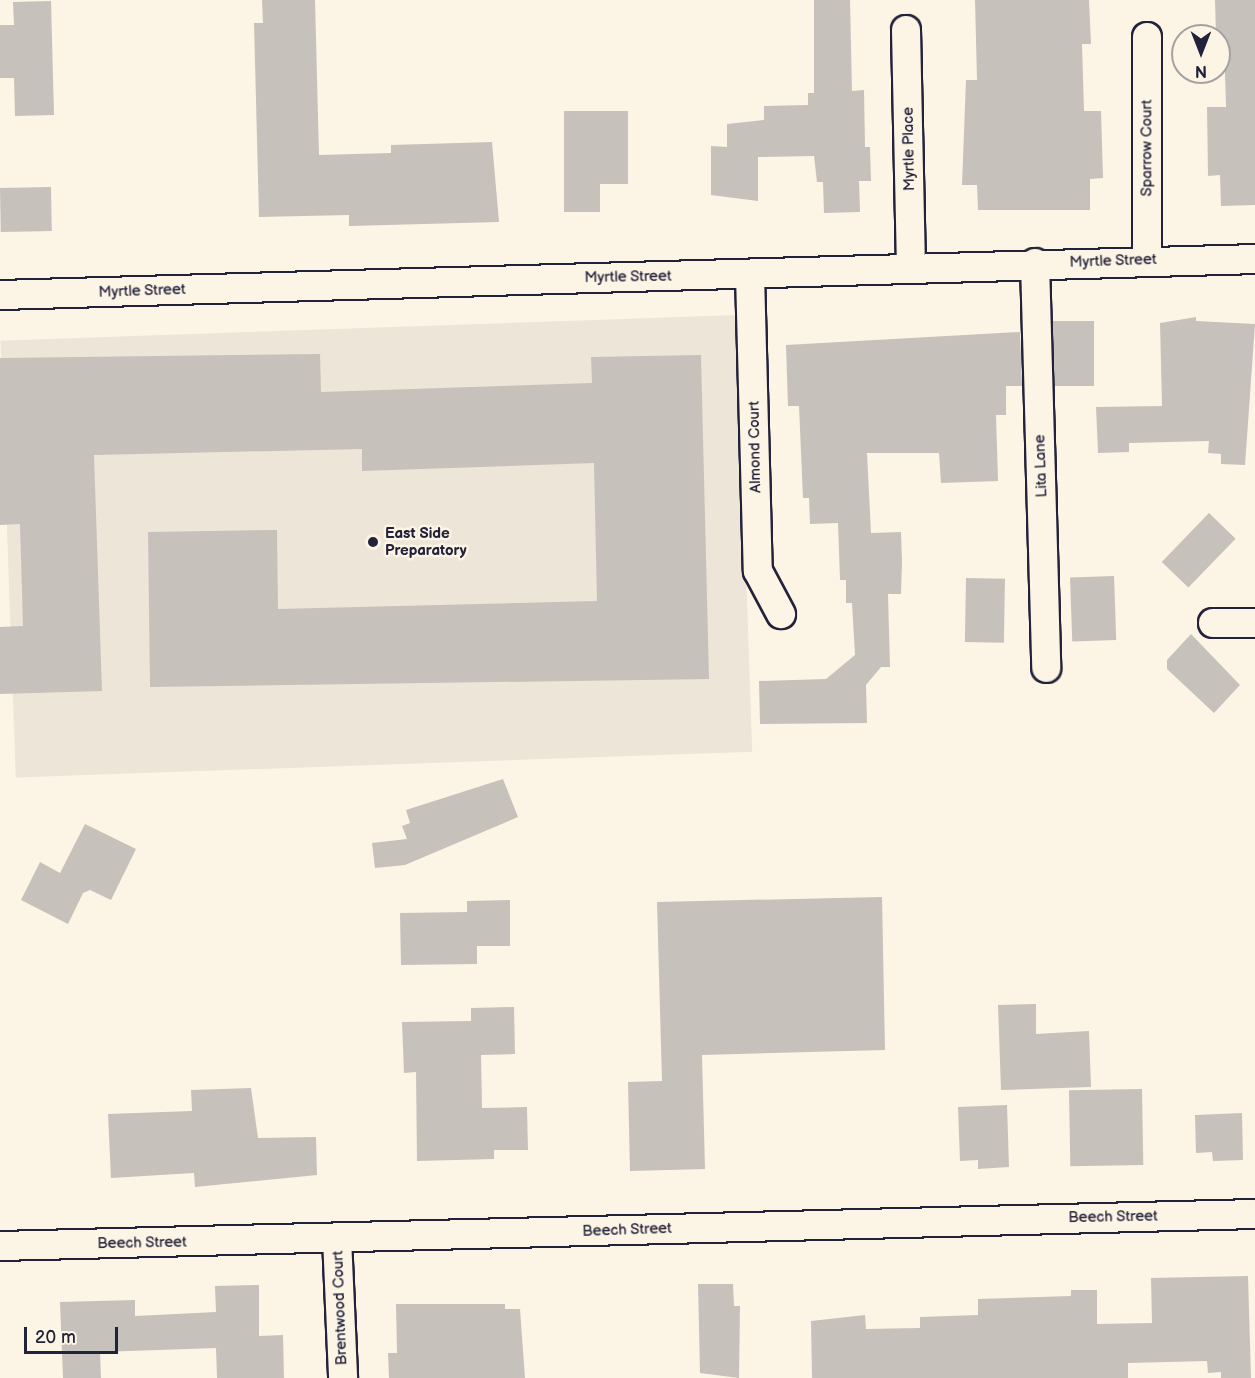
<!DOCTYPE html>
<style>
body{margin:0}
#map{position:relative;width:1255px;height:1378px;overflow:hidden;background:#fcf5e5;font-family:"Balsamiq Sans",sans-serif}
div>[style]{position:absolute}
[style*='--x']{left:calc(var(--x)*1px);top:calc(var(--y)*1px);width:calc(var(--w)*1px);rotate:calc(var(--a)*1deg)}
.built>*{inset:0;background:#ece5d8;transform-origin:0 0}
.building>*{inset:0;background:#c6c1bb;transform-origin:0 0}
.roads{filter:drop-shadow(2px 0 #22223b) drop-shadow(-2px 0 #22223b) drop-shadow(0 2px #22223b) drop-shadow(0 -2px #22223b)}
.minor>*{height:28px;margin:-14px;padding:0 14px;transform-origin:14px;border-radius:14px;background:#fcf5e5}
.dots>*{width:16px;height:16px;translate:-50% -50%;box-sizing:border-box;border:3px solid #fcf5e5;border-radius:50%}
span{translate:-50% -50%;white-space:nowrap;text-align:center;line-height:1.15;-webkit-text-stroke:5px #fcf5e5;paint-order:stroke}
.street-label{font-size:15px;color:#22223b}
.poi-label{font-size:15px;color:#22223b;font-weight:700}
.left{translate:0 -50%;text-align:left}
.north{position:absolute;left:1171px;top:24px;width:60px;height:60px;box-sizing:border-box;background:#fcf5e5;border:2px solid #a5a1a1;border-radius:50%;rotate:180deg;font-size:16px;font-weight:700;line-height:24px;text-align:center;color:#22223b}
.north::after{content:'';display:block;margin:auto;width:21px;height:27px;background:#22223b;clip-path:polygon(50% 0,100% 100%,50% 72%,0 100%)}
.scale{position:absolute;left:24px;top:1327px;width:94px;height:27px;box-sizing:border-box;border:3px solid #22223b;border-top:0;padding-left:8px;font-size:18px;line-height:21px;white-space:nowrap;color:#22223b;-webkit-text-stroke:4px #fcf5e5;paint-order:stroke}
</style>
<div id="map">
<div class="built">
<i style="left:737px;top:315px;width:437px;height:737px;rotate:88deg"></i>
</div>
<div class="building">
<i style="clip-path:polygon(262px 0,315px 0,319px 155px,391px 153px,391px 145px,492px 142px,499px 222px,349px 226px,349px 215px,259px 217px,254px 23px,263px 23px)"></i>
<i style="clip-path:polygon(814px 0,850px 0,852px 91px,864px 90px,865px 147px,870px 147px,871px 181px,859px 181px,860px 212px,824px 213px,823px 182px,817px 182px,814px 156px,758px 157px,758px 201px,711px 195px,711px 146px,727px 147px,727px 124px,764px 120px,764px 106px,808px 105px,808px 93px,814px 93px)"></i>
<i style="clip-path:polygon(975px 0,1089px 0,1091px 44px,1082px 44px,1084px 111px,1101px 111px,1103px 178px,1090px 179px,1090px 210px,978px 210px,977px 185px,962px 185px,966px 80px,977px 80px)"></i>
<i style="clip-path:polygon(1215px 0,1255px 0,1255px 205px,1221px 206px,1220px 175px,1208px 176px,1207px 107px,1226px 107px,1224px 41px,1216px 36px)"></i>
<i style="clip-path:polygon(51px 1px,54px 115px,15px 116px,14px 78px,0 78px,0 25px,14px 25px,13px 2px)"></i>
<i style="clip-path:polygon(564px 111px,628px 111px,628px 184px,600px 184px,600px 212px,564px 212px)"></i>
<i style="left:51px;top:187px;width:44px;height:51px;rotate:89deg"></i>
<i style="clip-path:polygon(1196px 317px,1196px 321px,1255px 324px,1245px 465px,1221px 464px,1221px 454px,1208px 453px,1209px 441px,1129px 443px,1129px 452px,1098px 453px,1096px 407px,1162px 406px,1160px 323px)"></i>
<i style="left:1094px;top:321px;width:65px;height:41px;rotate:90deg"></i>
<i style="clip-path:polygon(1020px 332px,1022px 386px,1006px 386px,1006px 415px,996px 415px,998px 481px,941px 483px,939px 453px,867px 453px,871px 533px,901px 532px,902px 562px,901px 594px,888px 594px,890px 667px,881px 667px,866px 685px,867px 723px,760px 724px,759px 681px,826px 679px,855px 655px,852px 603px,846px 603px,846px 580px,840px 580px,838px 523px,810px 524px,809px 498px,803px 498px,799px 406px,788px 406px,786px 345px)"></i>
<i style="clip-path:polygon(320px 354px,321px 392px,592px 383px,591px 357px,701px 355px,709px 679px,150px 687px,148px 532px,277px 530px,278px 609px,597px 601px,594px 463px,362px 471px,362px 449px,94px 455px,102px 691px,0 694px,0 627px,23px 626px,20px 524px,0 525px,0 358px)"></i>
<i style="left:1209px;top:513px;width:37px;height:68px;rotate:44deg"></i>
<i style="left:1114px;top:576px;width:64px;height:44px;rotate:88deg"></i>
<i style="left:966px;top:578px;width:39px;height:64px;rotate:1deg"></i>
<i style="clip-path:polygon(1191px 634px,1240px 685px,1214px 713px,1167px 669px,1167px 660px)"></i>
<i style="clip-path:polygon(503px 779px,518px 817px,405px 865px,375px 868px,372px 843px,407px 839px,402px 826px,410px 823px,406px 810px)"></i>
<i style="clip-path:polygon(85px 824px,136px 849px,111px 900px,90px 890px,83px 893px,68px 924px,21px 900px,40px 862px,60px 873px)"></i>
<i style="clip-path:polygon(882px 897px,885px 1050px,702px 1055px,705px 1169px,630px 1171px,628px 1082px,662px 1081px,657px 902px)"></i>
<i style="clip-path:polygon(510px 900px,510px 946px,477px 946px,477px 964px,401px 965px,400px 913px,467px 912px,467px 901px)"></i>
<i style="clip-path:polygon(1036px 1004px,1036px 1034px,1089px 1031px,1091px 1087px,1001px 1090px,998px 1005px)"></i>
<i style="clip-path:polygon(514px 1007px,515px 1054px,481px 1055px,482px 1108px,527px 1107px,528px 1150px,494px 1150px,494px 1159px,417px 1161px,416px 1072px,404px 1073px,402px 1022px,471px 1021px,471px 1008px)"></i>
<i style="clip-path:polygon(251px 1088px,258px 1138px,316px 1137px,317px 1175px,195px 1187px,194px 1173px,111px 1178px,108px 1114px,192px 1111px,191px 1090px)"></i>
<i style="left:1142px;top:1089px;width:76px;height:73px;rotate:89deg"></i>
<i style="clip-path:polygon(1007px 1105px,1009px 1167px,978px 1169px,978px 1160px,960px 1161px,958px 1107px)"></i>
<i style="clip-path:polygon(1242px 1113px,1243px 1160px,1213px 1161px,1212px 1152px,1196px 1153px,1195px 1115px)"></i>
<i style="clip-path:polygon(1248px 1276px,1251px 1378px,1221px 1378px,1221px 1372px,1208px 1373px,1207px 1361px,1128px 1363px,1128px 1378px,812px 1378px,811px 1321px,865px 1315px,866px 1329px,920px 1328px,920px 1317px,978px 1315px,978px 1299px,1071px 1296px,1071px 1290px,1097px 1290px,1097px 1324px,1152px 1323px,1151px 1278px)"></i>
<i style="clip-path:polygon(698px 1284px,733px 1284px,734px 1306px,740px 1306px,739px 1378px,700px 1373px)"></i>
<i style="clip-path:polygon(259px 1285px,259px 1336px,283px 1335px,284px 1378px,217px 1378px,216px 1348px,100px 1352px,101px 1378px,63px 1378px,60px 1302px,135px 1300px,135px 1316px,216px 1312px,215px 1286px)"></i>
<i style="clip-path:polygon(396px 1304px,505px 1304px,505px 1309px,520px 1309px,525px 1378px,389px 1378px,388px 1353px,397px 1353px)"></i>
</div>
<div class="roads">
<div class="minor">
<i style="--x:906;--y:30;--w:237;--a:88.8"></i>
<i style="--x:1147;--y:37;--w:223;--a:90"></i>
<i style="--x:1035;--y:263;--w:405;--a:88.4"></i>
<i style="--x:750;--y:274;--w:297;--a:88.5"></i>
<i style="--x:758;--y:571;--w:49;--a:61.9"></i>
<i style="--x:0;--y:295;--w:1256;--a:-1.64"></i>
<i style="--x:1213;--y:623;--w:42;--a:0"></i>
<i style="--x:337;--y:1238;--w:140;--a:87.5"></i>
<i style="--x:0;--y:1246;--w:1255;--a:-1.46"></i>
</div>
</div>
<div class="dots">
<i style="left:373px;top:542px;background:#22223b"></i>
</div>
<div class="street-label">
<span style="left:1147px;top:148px;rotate:-90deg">Sparrow Court</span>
<span style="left:909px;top:149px;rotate:-91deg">Myrtle Place</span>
<span style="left:1113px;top:261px;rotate:-2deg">Myrtle Street</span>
<span style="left:628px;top:277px;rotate:-1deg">Myrtle Street</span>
<span style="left:142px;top:291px;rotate:-2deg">Myrtle Street</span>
<span style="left:755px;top:447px;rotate:-91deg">Almond Court</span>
<span style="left:1041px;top:466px;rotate:-92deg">Lita Lane</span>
<span style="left:1113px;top:1217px;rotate:-1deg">Beech Street</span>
<span style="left:627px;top:1230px;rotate:-2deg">Beech Street</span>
<span style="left:142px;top:1243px;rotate:-1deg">Beech Street</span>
<span style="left:340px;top:1308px;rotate:-92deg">Brentwood Court</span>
</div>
<div class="poi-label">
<span class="left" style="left:385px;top:542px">East Side<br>Preparatory</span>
</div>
<div class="north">N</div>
<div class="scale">20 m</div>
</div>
